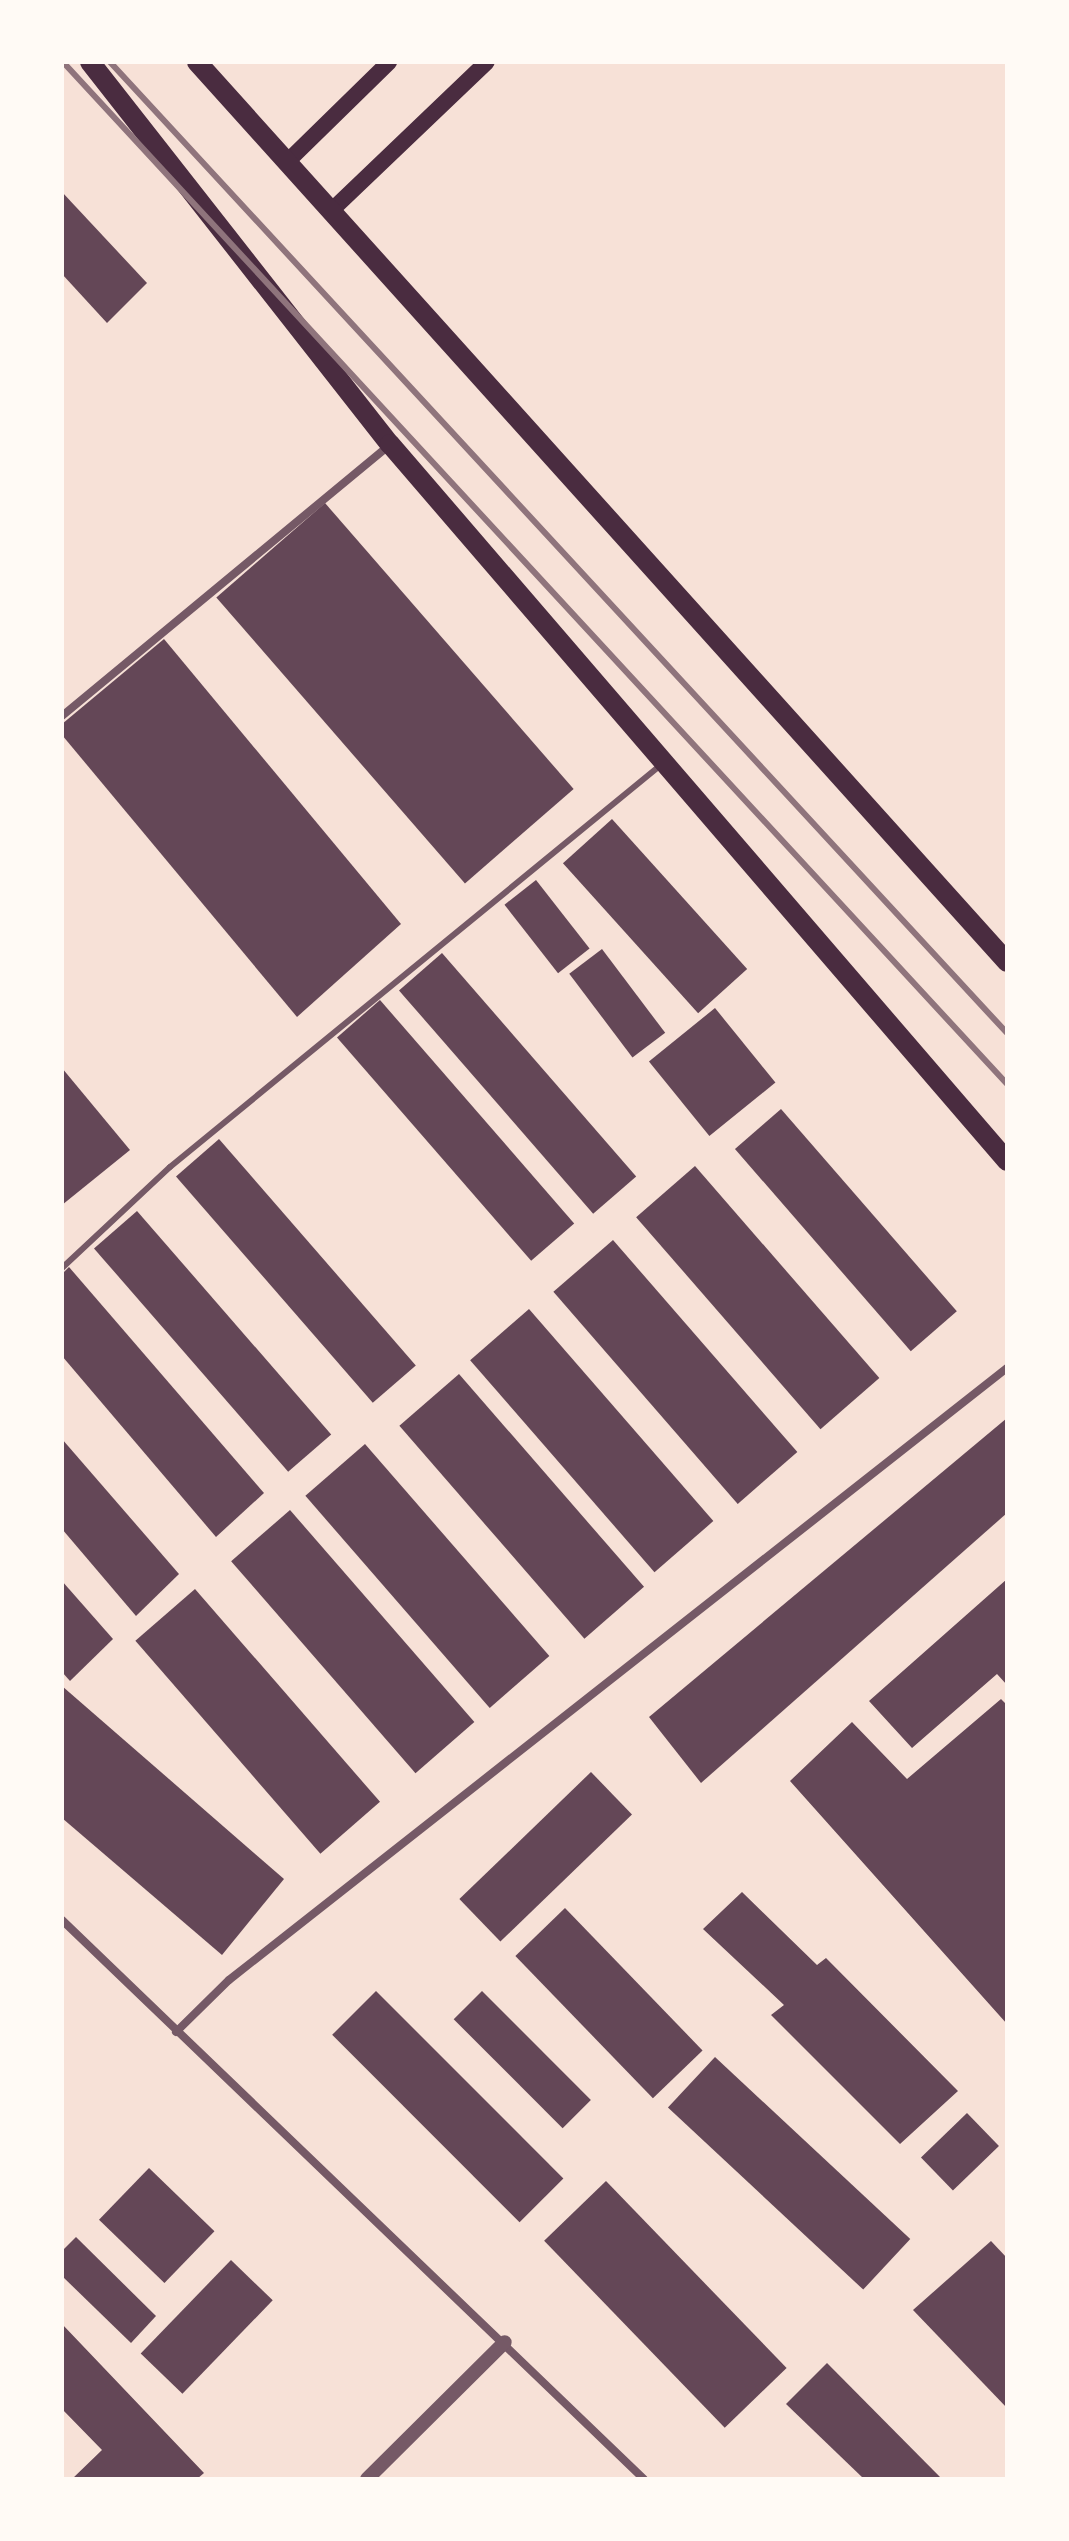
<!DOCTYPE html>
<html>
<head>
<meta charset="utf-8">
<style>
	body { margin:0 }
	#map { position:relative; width:1069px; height:2541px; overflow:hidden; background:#f7e1d7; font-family:Poppins,sans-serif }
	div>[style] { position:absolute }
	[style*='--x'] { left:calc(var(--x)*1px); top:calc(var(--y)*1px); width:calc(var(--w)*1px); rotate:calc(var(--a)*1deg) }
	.building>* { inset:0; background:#644757; transform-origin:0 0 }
	.service>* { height:6px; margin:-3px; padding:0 3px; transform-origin:3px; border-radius:3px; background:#755966 }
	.minor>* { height:8px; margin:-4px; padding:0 4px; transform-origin:4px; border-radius:4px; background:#755966 }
	.tertiary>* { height:14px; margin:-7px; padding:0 7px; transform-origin:7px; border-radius:7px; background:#755966 }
	.secondary>* { height:16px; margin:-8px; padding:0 8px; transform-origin:8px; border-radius:8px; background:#4a2c40 }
	.primary>* { height:20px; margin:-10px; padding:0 10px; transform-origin:10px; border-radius:10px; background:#4a2c40 }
	.rail>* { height:6px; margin:-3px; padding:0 3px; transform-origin:3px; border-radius:3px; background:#8f747c }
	span { translate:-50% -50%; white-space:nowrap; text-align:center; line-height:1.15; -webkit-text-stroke:6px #fffaf5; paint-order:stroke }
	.frame { position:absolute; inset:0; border:64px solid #fffaf5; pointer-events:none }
</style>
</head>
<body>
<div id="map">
	<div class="building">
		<div style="clip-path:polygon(62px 192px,147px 283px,107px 323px,62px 274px)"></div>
		<div style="left:325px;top:503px;width:379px;height:144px;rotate:49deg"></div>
		<div style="clip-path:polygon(164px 639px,401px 924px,297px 1017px,62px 735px,62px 724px)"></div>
		<div style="left:612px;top:819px;width:202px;height:66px;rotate:48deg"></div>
		<div style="left:536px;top:880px;width:87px;height:40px;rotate:52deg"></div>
		<div style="left:602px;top:949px;width:105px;height:41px;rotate:53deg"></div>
		<div style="left:442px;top:953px;width:296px;height:57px;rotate:49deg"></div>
		<div style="left:380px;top:1000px;width:296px;height:57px;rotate:49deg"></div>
		<div style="left:715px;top:1008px;width:96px;height:85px;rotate:51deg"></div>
		<div style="clip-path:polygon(62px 1068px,130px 1150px,62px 1205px)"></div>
		<div style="left:781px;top:1109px;width:268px;height:61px;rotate:49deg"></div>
		<div style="left:219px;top:1139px;width:300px;height:57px;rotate:49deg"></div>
		<div style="left:695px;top:1166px;width:281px;height:78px;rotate:49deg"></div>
		<div style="left:137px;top:1211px;width:296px;height:57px;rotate:49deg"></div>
		<div style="left:613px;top:1240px;width:281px;height:79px;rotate:49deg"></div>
		<div style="clip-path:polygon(69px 1267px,264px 1493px,216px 1537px,62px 1356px,62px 1274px)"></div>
		<div style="left:529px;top:1309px;width:281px;height:78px;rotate:49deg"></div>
		<div style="left:459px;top:1374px;width:282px;height:79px;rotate:49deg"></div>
		<div style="clip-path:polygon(1007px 1418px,1007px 1513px,701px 1783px,649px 1717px)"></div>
		<div style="clip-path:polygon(62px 1439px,179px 1574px,136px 1616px,62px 1529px)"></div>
		<div style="left:365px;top:1444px;width:281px;height:79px;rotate:49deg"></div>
		<div style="left:290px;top:1510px;width:281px;height:78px;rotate:49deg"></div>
		<div style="clip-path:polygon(1007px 1579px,1007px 1685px,997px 1674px,912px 1748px,869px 1701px)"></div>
		<div style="clip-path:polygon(62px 1581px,113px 1639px,70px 1681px,62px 1672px)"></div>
		<div style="left:195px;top:1589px;width:282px;height:79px;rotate:49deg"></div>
		<div style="clip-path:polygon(62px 1686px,284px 1879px,222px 1955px,62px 1818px)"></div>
		<div style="clip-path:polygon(1001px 1699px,1007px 1705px,1007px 2024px,790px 1781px,852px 1722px,907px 1779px)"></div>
		<div style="left:591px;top:1772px;width:59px;height:183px;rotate:46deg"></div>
		<div style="clip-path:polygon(742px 1892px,817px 1965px,826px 1958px,958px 2091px,900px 2144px,771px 2015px,784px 2005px,703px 1929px)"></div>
		<div style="left:565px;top:1908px;width:198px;height:69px;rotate:46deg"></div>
		<div style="left:376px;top:1991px;width:265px;height:62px;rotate:45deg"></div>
		<div style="left:482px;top:1991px;width:154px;height:40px;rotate:45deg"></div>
		<div style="left:715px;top:2057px;width:267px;height:69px;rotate:43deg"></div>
		<div style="left:967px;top:2113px;width:46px;height:64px;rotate:46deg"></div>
		<div style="left:149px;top:2168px;width:91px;height:72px;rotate:44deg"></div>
		<div style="left:606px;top:2181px;width:260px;height:86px;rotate:46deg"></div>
		<div style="clip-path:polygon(76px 2237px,156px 2316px,131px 2343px,62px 2276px,62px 2251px)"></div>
		<div style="clip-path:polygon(991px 2241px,1007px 2258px,1007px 2408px,913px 2310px)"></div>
		<div style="left:231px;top:2260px;width:58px;height:130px;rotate:44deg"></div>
		<div style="clip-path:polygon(62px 2324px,204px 2473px,197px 2479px,72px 2479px,102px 2450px,62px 2409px)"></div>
		<div style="clip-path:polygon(827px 2363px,942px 2479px,864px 2479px,786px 2404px)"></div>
	</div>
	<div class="service">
		<div style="--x:62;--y:1268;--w:148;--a:-43.1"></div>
		<div style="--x:170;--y:1167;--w:636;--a:-39.32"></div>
	</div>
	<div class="minor">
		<div style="--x:62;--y:716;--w:423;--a:-39.6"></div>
		<div style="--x:62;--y:1920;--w:807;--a:43.85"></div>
		<div style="--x:176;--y:2032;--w:74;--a:-44.5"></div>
		<div style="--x:229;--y:1980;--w:990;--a:-38.19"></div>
	</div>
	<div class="tertiary">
		<div style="--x:367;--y:2479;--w:194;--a:-44.8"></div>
	</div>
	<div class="secondary">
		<div style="--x:287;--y:162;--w:143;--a:-44.4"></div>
		<div style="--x:332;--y:210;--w:214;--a:-43.7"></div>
	</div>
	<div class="primary">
		<div style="--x:90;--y:62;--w:486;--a:51.9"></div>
		<div style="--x:390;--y:444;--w:946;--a:49.29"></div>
		<div style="--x:197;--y:62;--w:1211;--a:48.01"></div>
	</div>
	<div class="rail">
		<div style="--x:63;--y:62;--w:1391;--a:47.27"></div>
		<div style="--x:110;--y:62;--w:1322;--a:47.27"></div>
	</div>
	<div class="frame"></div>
</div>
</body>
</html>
